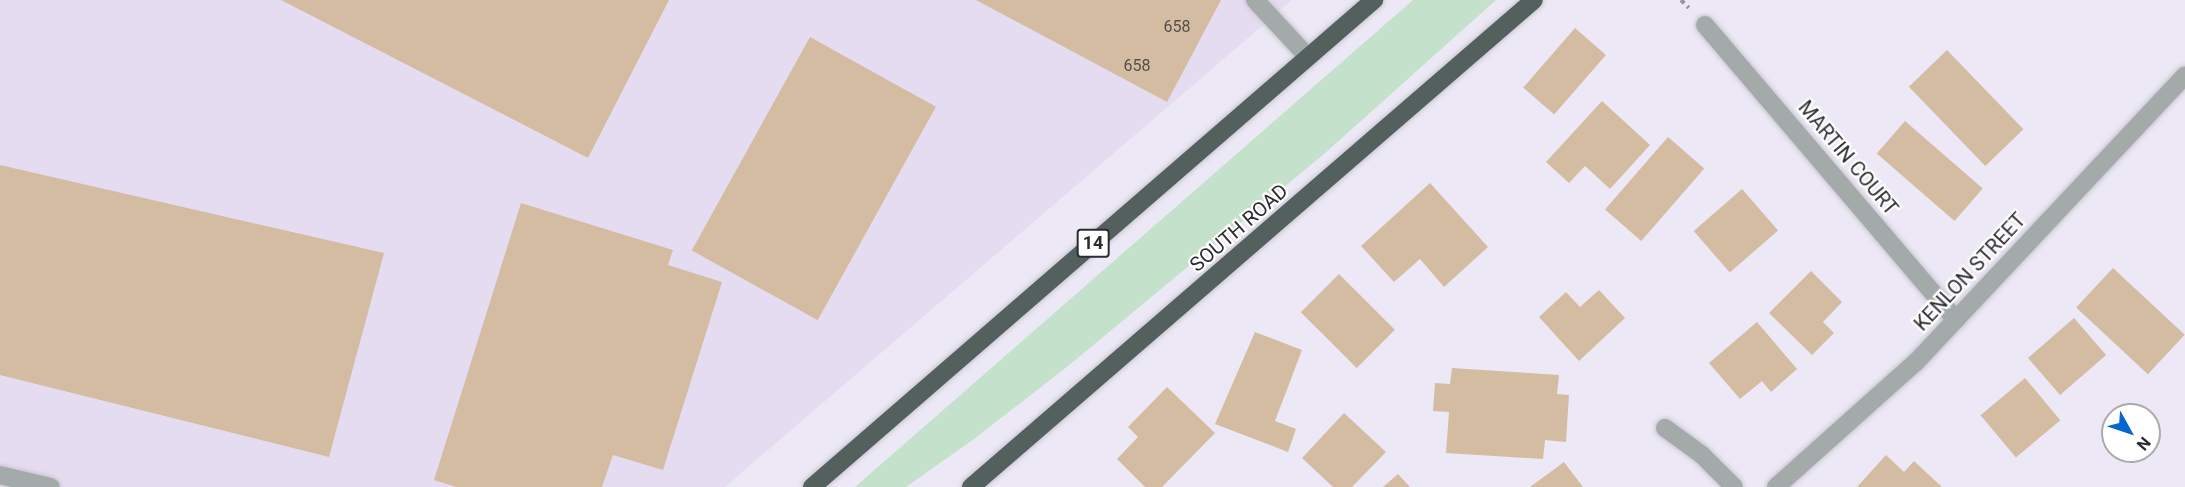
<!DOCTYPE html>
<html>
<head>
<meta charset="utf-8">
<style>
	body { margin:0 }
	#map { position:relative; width:2185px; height:487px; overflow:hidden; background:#ece8f5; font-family:Roboto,sans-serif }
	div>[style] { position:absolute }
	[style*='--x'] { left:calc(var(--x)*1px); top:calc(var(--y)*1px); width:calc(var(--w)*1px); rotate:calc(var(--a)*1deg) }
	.industrial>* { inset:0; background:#e6dcf1 }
	.green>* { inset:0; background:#c4e1cb }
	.building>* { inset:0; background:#d4bca3; transform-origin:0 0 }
	.path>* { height:4px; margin-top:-2px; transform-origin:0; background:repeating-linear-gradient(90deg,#97959e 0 4.5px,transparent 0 9px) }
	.roads { filter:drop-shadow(0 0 2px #c9c6d1) drop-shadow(0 0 2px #c9c6d1) }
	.minor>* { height:18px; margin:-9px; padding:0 9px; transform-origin:9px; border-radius:9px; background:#a3aaa9 }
	.highway>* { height:18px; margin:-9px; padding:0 9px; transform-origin:9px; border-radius:9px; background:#53605e }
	span { translate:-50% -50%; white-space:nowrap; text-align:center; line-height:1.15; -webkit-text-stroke:4.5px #fff; paint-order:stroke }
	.number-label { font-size:16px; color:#564f4c }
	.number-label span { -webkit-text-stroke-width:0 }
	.shield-label span { padding:2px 4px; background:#fff; border:2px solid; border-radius:4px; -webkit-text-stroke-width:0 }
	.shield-label { font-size:18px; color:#2c2b2f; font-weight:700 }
	.street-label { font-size:20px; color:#2c2b2f }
	.north { position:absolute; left:2101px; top:403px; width:60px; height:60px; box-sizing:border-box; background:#fff; border:2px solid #abaaac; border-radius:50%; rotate:130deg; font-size:16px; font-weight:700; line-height:24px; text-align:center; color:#2c2b2f }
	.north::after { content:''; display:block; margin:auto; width:21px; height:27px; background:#0665ce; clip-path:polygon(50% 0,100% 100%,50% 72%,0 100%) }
</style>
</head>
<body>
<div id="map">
	<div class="industrial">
		<div style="clip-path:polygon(0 0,1292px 0,725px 487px,0 487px)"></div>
	</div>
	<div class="green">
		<div style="clip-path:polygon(1413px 0,1496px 0,1324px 154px,1068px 366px,974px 439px,906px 487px,855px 487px)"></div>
	</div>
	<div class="building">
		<div style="clip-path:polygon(281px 0,669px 0,588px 158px)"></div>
		<div style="clip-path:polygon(976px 0,1221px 0,1167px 102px)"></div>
		<div style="left:1575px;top:28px;width:41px;height:79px;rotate:41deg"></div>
		<div style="left:810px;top:37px;width:144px;height:244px;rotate:29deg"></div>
		<div style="left:1947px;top:50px;width:110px;height:53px;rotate:46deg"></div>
		<div style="clip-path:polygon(1602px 101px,1650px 145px,1610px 189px,1585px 166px,1569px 183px,1546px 162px)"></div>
		<div style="left:1905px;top:121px;width:103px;height:43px;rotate:41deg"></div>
		<div style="left:1668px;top:137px;width:48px;height:96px;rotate:41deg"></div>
		<div style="clip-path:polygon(0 165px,384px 253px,329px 457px,0 375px)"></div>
		<div style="clip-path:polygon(1430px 183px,1488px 247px,1444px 287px,1420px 259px,1394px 282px,1361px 246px)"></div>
		<div style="left:1742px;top:189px;width:55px;height:64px;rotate:49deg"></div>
		<div style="clip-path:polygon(521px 203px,673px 250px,668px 265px,722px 282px,663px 470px,613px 455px,602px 487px,456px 487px,434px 480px)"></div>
		<div style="left:2113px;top:268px;width:98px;height:54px;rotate:43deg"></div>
		<div style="clip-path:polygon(1811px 271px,1842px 302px,1823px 322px,1834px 333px,1812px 355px,1769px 313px)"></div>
		<div style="left:1339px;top:274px;width:79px;height:54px;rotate:45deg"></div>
		<div style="clip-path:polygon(1599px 290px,1625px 318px,1579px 361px,1539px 317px,1566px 292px,1580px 307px)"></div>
		<div style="left:2074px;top:318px;width:49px;height:61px;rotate:49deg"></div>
		<div style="clip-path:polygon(1757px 322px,1797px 369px,1771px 392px,1762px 381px,1740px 399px,1709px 363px)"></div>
		<div style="clip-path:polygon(1255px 332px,1302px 350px,1275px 421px,1296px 429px,1288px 452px,1215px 424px)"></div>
		<div style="clip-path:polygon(1452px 368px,1559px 375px,1557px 394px,1569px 395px,1566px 442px,1545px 440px,1543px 459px,1446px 453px,1449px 412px,1433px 411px,1435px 383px,1450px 384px)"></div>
		<div style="left:2025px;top:378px;width:55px;height:58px;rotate:50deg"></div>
		<div style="clip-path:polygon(1167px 387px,1215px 433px,1162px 487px,1145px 487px,1117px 459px,1138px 437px,1128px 427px)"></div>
		<div style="clip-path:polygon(1344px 413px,1386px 452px,1352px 487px,1333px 487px,1302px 458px)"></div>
		<div style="clip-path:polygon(1886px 455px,1904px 472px,1914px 461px,1942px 487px,1857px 487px)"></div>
		<div style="clip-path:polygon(1564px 462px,1583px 487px,1530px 487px)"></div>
		<div style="clip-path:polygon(1398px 474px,1410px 487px,1383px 487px)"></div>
	</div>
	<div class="path">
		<div style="--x:1681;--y:0;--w:11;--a:45"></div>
	</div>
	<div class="roads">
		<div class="minor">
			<div style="--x:1255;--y:0;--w:76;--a:47.1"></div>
			<div style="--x:1705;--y:25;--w:387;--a:49.6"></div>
			<div style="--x:1665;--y:428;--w:46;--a:36.1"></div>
			<div style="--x:1702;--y:455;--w:45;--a:45"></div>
			<div style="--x:0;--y:475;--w:52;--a:13.2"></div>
			<div style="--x:1776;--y:487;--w:188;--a:-41.8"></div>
			<div style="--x:1916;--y:362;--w:393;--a:-46.8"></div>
		</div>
		<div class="highway">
			<div style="--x:812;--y:487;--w:744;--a:-40.91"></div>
			<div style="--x:971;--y:487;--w:744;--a:-40.86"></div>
		</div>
	</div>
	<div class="number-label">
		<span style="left:1177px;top:27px">658</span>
		<span style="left:1137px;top:66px">658</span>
	</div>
	<div class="shield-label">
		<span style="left:1093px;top:243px">14</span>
	</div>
	<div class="street-label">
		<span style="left:1848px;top:158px;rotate:50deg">MARTIN COURT</span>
		<span style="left:1239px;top:228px;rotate:-41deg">SOUTH ROAD</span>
		<span style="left:1970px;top:272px;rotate:-47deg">KENLON STREET</span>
	</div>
	<div class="north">N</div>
</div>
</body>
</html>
